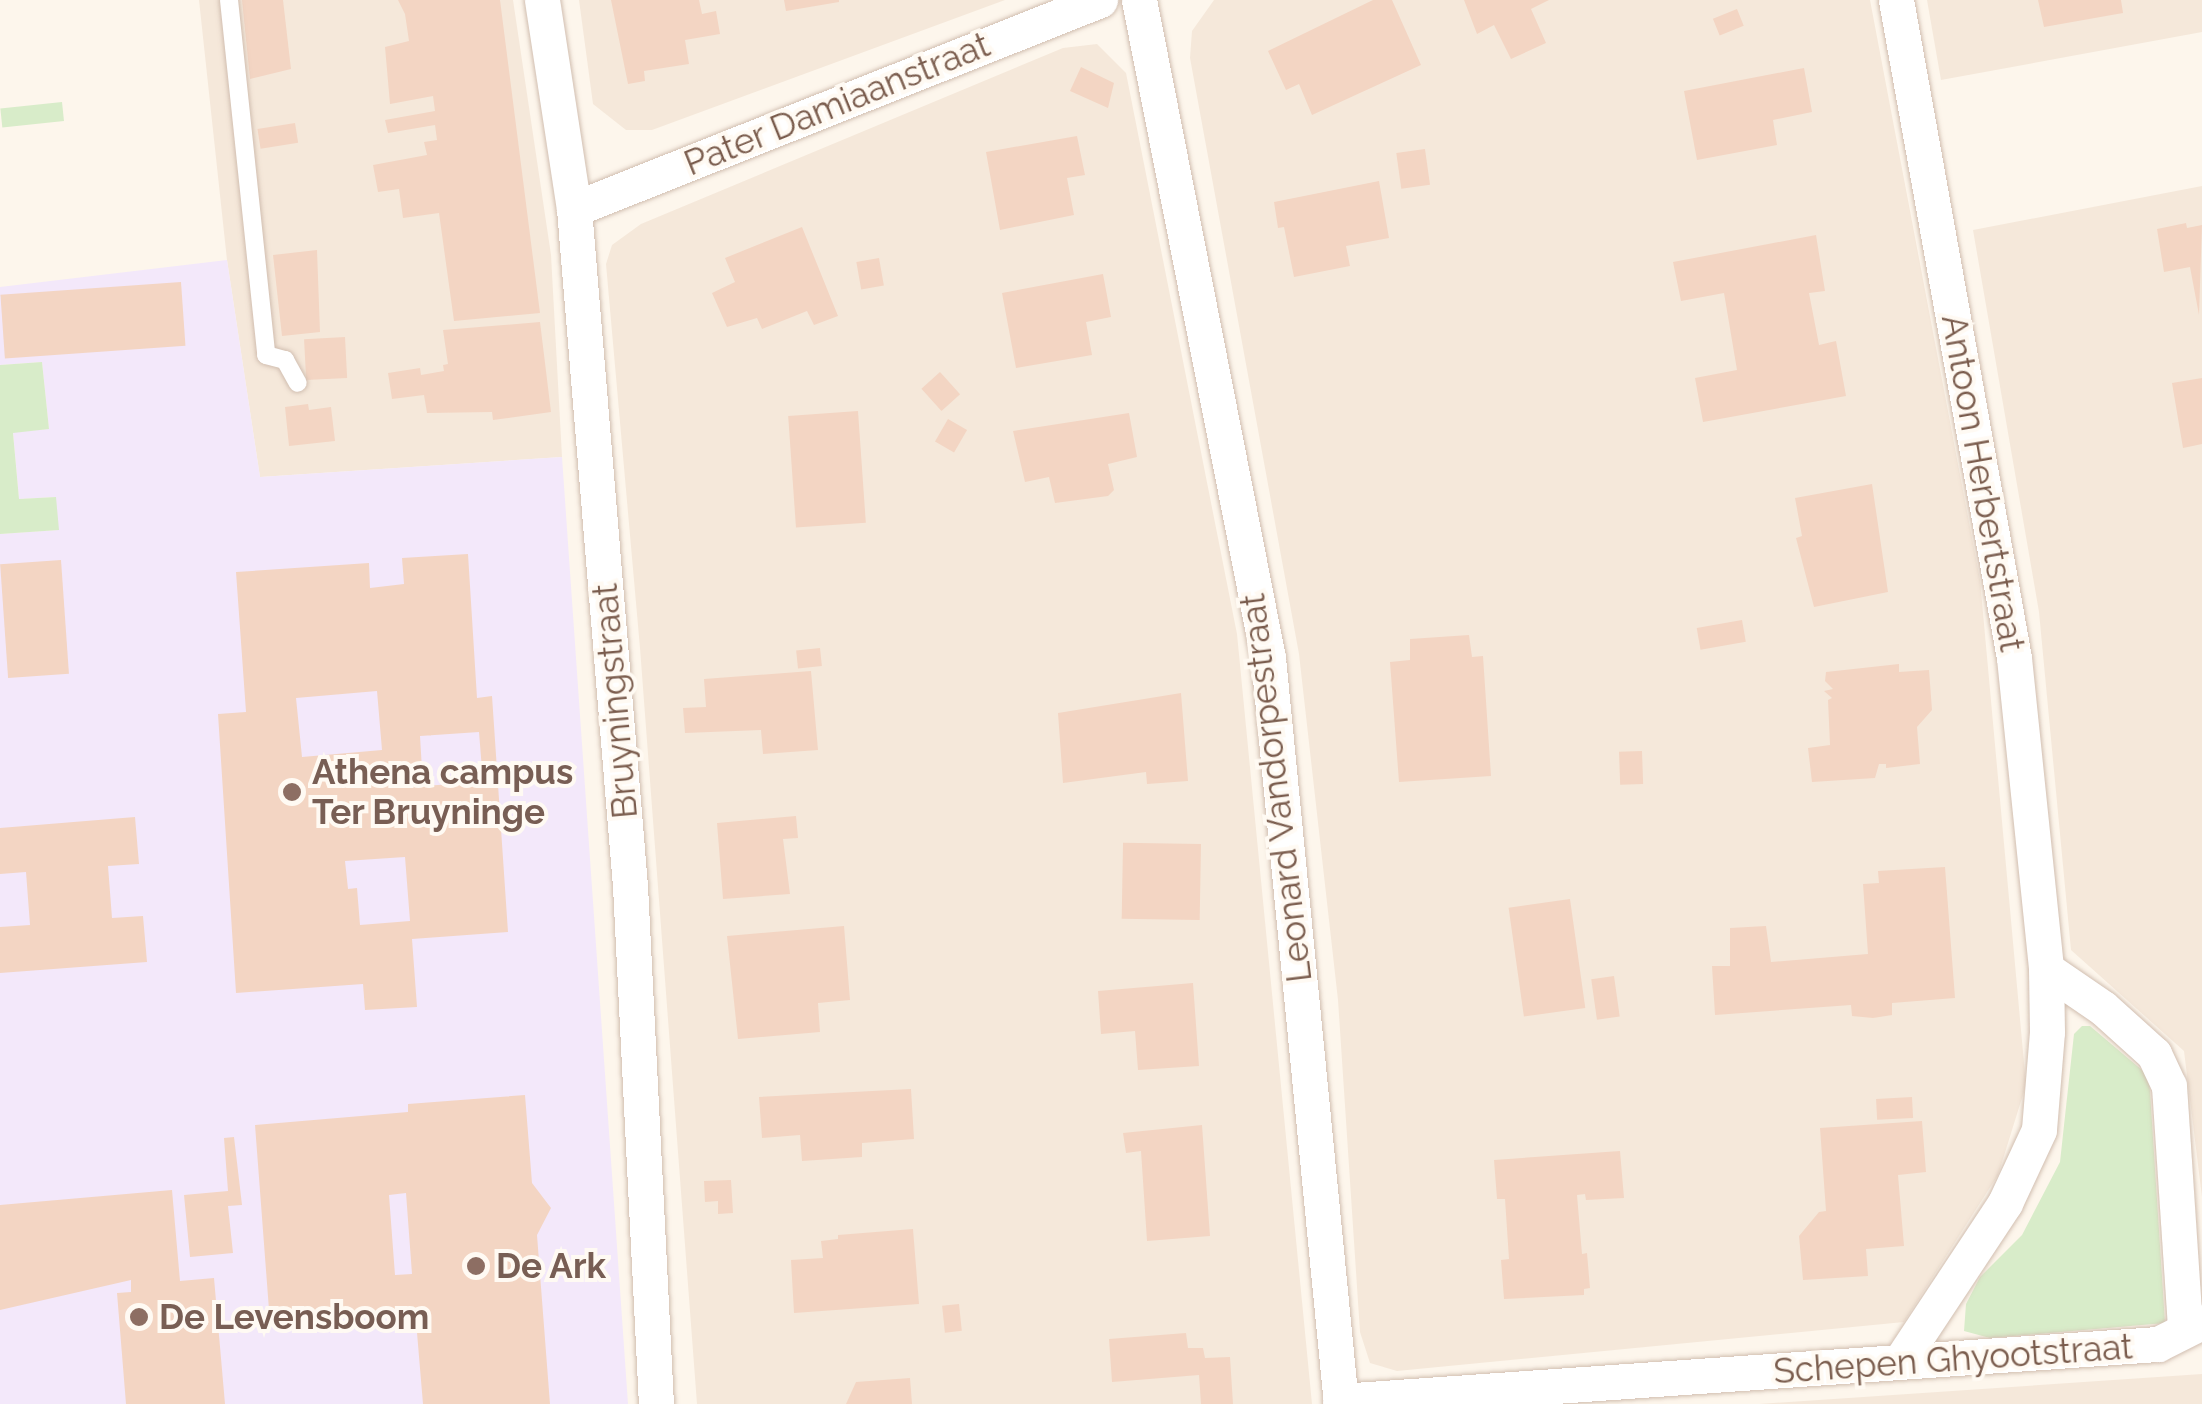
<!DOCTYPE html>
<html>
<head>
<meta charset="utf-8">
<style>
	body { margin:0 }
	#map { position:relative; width:2202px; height:1404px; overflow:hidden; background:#fdf6ec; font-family:Raleway,sans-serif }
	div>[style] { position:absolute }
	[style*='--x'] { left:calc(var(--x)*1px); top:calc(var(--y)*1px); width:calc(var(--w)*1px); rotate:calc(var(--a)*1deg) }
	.residential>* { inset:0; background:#f5e8da }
	.education>* { inset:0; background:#f3e8fa }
	.green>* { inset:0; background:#d8ecc9; transform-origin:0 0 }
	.building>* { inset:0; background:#f3d5c3; transform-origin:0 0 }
	.roads { filter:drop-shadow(0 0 2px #d1beb0) drop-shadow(0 0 2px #d1beb0) }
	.service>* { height:18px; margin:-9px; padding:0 9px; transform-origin:9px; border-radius:9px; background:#fff }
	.minor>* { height:35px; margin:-17.5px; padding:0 17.5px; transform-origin:17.5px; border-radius:17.5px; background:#fff }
	.dots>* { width:28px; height:28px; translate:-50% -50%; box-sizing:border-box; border:5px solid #fffaf3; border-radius:50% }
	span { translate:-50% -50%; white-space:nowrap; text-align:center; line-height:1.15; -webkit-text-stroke:8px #fffaf3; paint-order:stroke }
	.street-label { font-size:35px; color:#7a5c4d }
	.education-label { font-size:35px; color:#785e54; font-weight:700 }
	.left { translate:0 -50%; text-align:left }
</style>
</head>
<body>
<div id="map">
	<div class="residential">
		<div style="clip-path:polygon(199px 0,513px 0,551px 255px,562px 457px,260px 477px,227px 260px)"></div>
		<div style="clip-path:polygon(579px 0,1005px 0,652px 130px,626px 130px,593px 104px)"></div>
		<div style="clip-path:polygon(1214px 0,1870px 0,1980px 580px,2026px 1085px,1998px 1175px,1904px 1322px,1397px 1371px,1370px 1363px,1360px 1332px,1338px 1000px,1299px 654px,1190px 58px,1192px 31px)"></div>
		<div style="clip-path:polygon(1927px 0,2202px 0,2202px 32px,1941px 80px)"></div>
		<div style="clip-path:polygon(1097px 44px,1126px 73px,1237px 634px,1312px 1404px,697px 1404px,640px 648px,606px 264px,612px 245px,641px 224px,1063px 48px)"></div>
		<div style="clip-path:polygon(2202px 186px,2202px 1197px,2184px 1051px,2071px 950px,2039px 612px,1973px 230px)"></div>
		<div style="clip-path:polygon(2202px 1374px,2202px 1404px,1759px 1404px)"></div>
	</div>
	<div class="education">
		<div style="clip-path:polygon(227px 260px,260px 477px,562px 457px,628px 1404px,0 1404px,0 534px,58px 530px,55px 497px,19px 499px,13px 432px,49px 429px,42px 362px,0 365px,0 287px)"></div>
	</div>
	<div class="green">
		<div style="left:62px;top:102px;width:19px;height:62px;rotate:84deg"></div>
		<div style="clip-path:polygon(42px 362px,49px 429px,13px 433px,19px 499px,56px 497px,59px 530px,0 534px,0 365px)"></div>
		<div style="clip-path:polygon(2082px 1026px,2090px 1026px,2149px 1076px,2165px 1323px,1990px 1338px,1964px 1331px,1966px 1304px,1980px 1277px,2022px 1235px,2060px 1162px,2074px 1034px)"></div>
	</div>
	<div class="building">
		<div style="clip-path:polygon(242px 0,283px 0,291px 69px,250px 79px)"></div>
		<div style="clip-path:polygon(398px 0,500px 0,540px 313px,454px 321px,439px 213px,403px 218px,399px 189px,378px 192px,373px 165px,427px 155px,424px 142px,437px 140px,435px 125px,388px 133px,385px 120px,435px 111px,433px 96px,390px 104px,385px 47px,409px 41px,405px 14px)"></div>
		<div style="clip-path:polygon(611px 0,699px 0,702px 14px,716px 11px,720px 34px,685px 40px,689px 64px,644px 71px,645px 81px,628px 84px)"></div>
		<div style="clip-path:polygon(784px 0,839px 0,839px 2px,786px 11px)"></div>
		<div style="clip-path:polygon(1373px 0,1392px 0,1421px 65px,1312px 115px,1299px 84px,1286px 90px,1268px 51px)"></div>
		<div style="clip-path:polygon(1464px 0,1549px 0,1531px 9px,1546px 43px,1511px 59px,1494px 25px,1477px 34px)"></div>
		<div style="clip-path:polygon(2038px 0,2121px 0,2123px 13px,2044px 27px)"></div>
		<div style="left:1737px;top:9px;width:18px;height:26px;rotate:68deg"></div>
		<div style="clip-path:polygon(1081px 67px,1114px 83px,1108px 108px,1070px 91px)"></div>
		<div style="clip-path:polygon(1804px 68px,1812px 112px,1773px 120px,1777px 145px,1697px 160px,1684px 91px)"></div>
		<div style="left:295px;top:123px;width:20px;height:38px;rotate:81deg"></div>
		<div style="clip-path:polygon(1077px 136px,1085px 175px,1067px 178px,1074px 215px,1000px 230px,986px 152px)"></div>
		<div style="left:1425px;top:149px;width:36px;height:29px;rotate:82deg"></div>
		<div style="clip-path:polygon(1379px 181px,1389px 238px,1346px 246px,1350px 266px,1294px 277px,1284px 227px,1278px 228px,1274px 202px)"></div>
		<div style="clip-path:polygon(2186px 223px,2187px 228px,2202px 225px,2199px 315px,2190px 267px,2164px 272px,2157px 229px)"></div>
		<div style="clip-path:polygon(802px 227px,838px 316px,814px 325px,807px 311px,762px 329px,757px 318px,727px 327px,712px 293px,735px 282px,725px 258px)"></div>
		<div style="clip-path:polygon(1816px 235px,1825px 291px,1809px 293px,1819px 345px,1836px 341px,1846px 396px,1703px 422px,1695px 378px,1737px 370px,1724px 293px,1681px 301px,1673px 262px)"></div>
		<div style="clip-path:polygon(317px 250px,320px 332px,282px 336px,273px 255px)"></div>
		<div style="left:879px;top:258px;width:28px;height:23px;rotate:80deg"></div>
		<div style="clip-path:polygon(1103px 274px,1111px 317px,1086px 322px,1092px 355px,1016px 368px,1002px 293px)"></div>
		<div style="left:181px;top:282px;width:64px;height:181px;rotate:86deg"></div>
		<div style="clip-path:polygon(540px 322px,551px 412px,493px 420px,492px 412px,427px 413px,424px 395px,392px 399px,388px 373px,420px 368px,421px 375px,444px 371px,443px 365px,448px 364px,443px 330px)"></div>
		<div style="left:345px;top:337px;width:41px;height:41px;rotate:87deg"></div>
		<div style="left:940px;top:372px;width:30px;height:25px;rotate:48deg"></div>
		<div style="clip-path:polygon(2202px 378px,2202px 444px,2183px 448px,2172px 383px)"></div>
		<div style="clip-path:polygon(308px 404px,309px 410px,331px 407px,335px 441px,289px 446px,285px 407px)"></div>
		<div style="left:858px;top:411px;width:112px;height:70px;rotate:86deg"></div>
		<div style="clip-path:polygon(1129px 413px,1137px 457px,1108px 464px,1114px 490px,1108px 496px,1055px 503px,1049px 477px,1025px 482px,1013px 431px)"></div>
		<div style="left:948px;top:419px;width:22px;height:26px;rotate:30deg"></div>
		<div style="clip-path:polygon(1872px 484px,1888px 592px,1814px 607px,1796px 538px,1802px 536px,1795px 498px)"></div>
		<div style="clip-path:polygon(evenodd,468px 554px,477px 698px,492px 696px,508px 932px,412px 939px,417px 1007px,365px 1010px,363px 984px,236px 993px,218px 714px,246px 712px,236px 572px,369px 563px,370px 588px,404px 584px,402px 558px,468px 554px,377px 691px,382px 750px,302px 757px,296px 698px,377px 691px,468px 554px,479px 732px,483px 782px,423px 786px,420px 736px,479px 732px,468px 554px,405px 857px,410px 921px,360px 925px,357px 888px,348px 889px,345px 861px,405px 857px)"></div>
		<div style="left:61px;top:560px;width:114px;height:61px;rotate:86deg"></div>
		<div style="left:1742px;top:620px;width:22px;height:46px;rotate:80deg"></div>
		<div style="clip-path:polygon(1469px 635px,1472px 657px,1483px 656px,1491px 776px,1399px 782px,1390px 662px,1410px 660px,1410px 639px)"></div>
		<div style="left:820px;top:648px;width:18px;height:24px;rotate:84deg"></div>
		<div style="clip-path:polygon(1899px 664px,1899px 672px,1929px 670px,1932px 710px,1917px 727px,1920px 764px,1886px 768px,1886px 764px,1879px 764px,1875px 778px,1812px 782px,1808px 748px,1830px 745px,1828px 700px,1832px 698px,1824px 691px,1833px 689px,1825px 681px,1826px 672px)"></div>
		<div style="clip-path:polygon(811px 671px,818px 750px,763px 754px,761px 730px,685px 733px,683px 708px,706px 707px,704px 679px)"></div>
		<div style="clip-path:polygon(1181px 693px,1188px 781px,1147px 784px,1146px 772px,1063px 783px,1058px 713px)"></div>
		<div style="left:1642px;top:751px;width:33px;height:23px;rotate:88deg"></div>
		<div style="clip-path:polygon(796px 816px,798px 838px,783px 839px,790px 894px,723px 899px,717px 823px)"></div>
		<div style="clip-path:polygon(135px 817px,139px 864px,108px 866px,112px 918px,143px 916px,147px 962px,0 973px,0 927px,30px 925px,26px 872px,0 874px,0 828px)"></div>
		<div style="left:1201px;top:844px;width:76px;height:78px;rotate:91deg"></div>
		<div style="clip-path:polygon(1945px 867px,1955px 998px,1892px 1003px,1892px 1015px,1873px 1018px,1852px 1016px,1851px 1005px,1715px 1015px,1712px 966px,1730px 966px,1730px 928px,1766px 926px,1771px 962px,1868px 954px,1863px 884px,1879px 883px,1878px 871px)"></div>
		<div style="left:1570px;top:899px;width:110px;height:62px;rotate:82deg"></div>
		<div style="clip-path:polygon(844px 926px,850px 1000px,818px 1003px,820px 1032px,738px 1039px,727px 936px)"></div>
		<div style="left:1614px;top:976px;width:41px;height:23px;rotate:82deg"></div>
		<div style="clip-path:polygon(1193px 983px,1199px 1066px,1138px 1070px,1135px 1031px,1101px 1034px,1098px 991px)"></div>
		<div style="clip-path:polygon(911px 1089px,914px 1139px,862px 1143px,862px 1157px,802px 1161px,800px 1135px,762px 1138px,759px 1097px)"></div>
		<div style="clip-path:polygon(evenodd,525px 1095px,532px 1183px,551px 1208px,537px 1235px,550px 1404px,423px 1404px,415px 1309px,270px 1323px,255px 1125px,408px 1112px,408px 1104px,525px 1095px,406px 1193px,412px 1274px,395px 1275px,389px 1195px,406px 1193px)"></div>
		<div style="left:1912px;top:1097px;width:21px;height:36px;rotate:87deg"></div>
		<div style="clip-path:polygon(1922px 1121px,1926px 1172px,1898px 1175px,1904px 1246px,1866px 1249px,1868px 1276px,1803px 1280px,1799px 1236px,1819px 1212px,1826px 1211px,1820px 1128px)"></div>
		<div style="clip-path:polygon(1202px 1125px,1210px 1236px,1147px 1241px,1141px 1151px,1126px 1153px,1123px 1133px)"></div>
		<div style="clip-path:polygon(234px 1137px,242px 1205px,228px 1206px,233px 1253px,190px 1257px,184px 1195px,228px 1191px,224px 1138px)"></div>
		<div style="clip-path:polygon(1620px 1151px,1624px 1198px,1586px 1200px,1585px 1194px,1577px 1195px,1582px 1254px,1587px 1253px,1590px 1288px,1584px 1289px,1584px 1295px,1504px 1299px,1501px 1260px,1509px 1259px,1505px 1199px,1497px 1199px,1494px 1160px)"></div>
		<div style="clip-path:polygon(731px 1180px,733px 1213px,718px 1214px,718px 1201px,705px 1202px,704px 1181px)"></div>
		<div style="clip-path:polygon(172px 1190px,180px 1281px,214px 1278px,225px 1404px,126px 1404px,117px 1293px,131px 1292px,131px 1280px,0 1310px,0 1205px)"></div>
		<div style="clip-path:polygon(913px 1229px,919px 1304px,794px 1313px,791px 1260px,823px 1258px,821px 1241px,838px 1239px,838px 1235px)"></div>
		<div style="left:959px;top:1304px;width:27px;height:17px;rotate:84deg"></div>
		<div style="clip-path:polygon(1186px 1333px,1188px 1348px,1203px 1348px,1205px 1358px,1230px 1357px,1233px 1404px,1201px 1404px,1199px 1375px,1112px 1382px,1109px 1339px)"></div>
		<div style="clip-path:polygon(910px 1378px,912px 1404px,846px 1404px,856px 1382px)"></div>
	</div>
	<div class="roads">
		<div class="service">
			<div style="--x:229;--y:0;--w:357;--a:84"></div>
			<div style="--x:266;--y:355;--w:20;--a:15"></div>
			<div style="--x:285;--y:360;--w:26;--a:61"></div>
		</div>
		<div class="minor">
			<div style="--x:542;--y:0;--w:211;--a:81.3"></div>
			<div style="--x:574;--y:209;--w:679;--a:85.27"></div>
			<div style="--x:630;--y:886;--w:519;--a:87.13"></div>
			<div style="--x:1139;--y:0;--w:671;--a:78.91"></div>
			<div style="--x:1268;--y:658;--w:750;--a:84.41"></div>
			<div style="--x:1896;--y:0;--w:668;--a:79.83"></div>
			<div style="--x:2014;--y:658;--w:313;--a:84.1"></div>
			<div style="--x:2046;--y:969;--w:63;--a:89.1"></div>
			<div style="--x:2047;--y:1032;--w:98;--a:94.7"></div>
			<div style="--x:2039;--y:1130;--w:81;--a:115"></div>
			<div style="--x:2005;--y:1203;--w:188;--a:123.5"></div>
			<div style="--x:574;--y:209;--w:566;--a:-21.67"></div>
			<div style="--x:2046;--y:969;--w:69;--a:34.4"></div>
			<div style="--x:2103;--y:1008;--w:69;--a:42"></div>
			<div style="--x:2154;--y:1054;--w:35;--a:65"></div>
			<div style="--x:2169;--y:1086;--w:244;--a:86.2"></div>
			<div style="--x:1340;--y:1401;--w:820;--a:-3.99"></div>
			<div style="--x:2158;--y:1344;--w:49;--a:-26.6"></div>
		</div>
	</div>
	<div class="dots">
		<div style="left:292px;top:792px;background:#8d6e63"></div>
		<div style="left:476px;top:1266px;background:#8d6e63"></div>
		<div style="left:139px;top:1317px;background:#8d6e63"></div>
	</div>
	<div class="street-label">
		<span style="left:837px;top:104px;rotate:-22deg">Pater Damiaanstraat</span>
		<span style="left:1983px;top:483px;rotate:80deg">Antoon Herbertstraat</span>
		<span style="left:615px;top:701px;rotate:-95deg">Bruyningstraat</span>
		<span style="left:1276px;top:788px;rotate:-97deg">Leonard Vandorpestraat</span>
		<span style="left:1953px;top:1359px;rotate:-4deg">Schepen Ghyootstraat</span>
	</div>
	<div class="education-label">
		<span class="left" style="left:312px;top:792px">Athena campus<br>Ter Bruyninge</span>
		<span class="left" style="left:496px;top:1266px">De Ark</span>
		<span class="left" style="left:159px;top:1317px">De Levensboom</span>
	</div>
</div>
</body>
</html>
